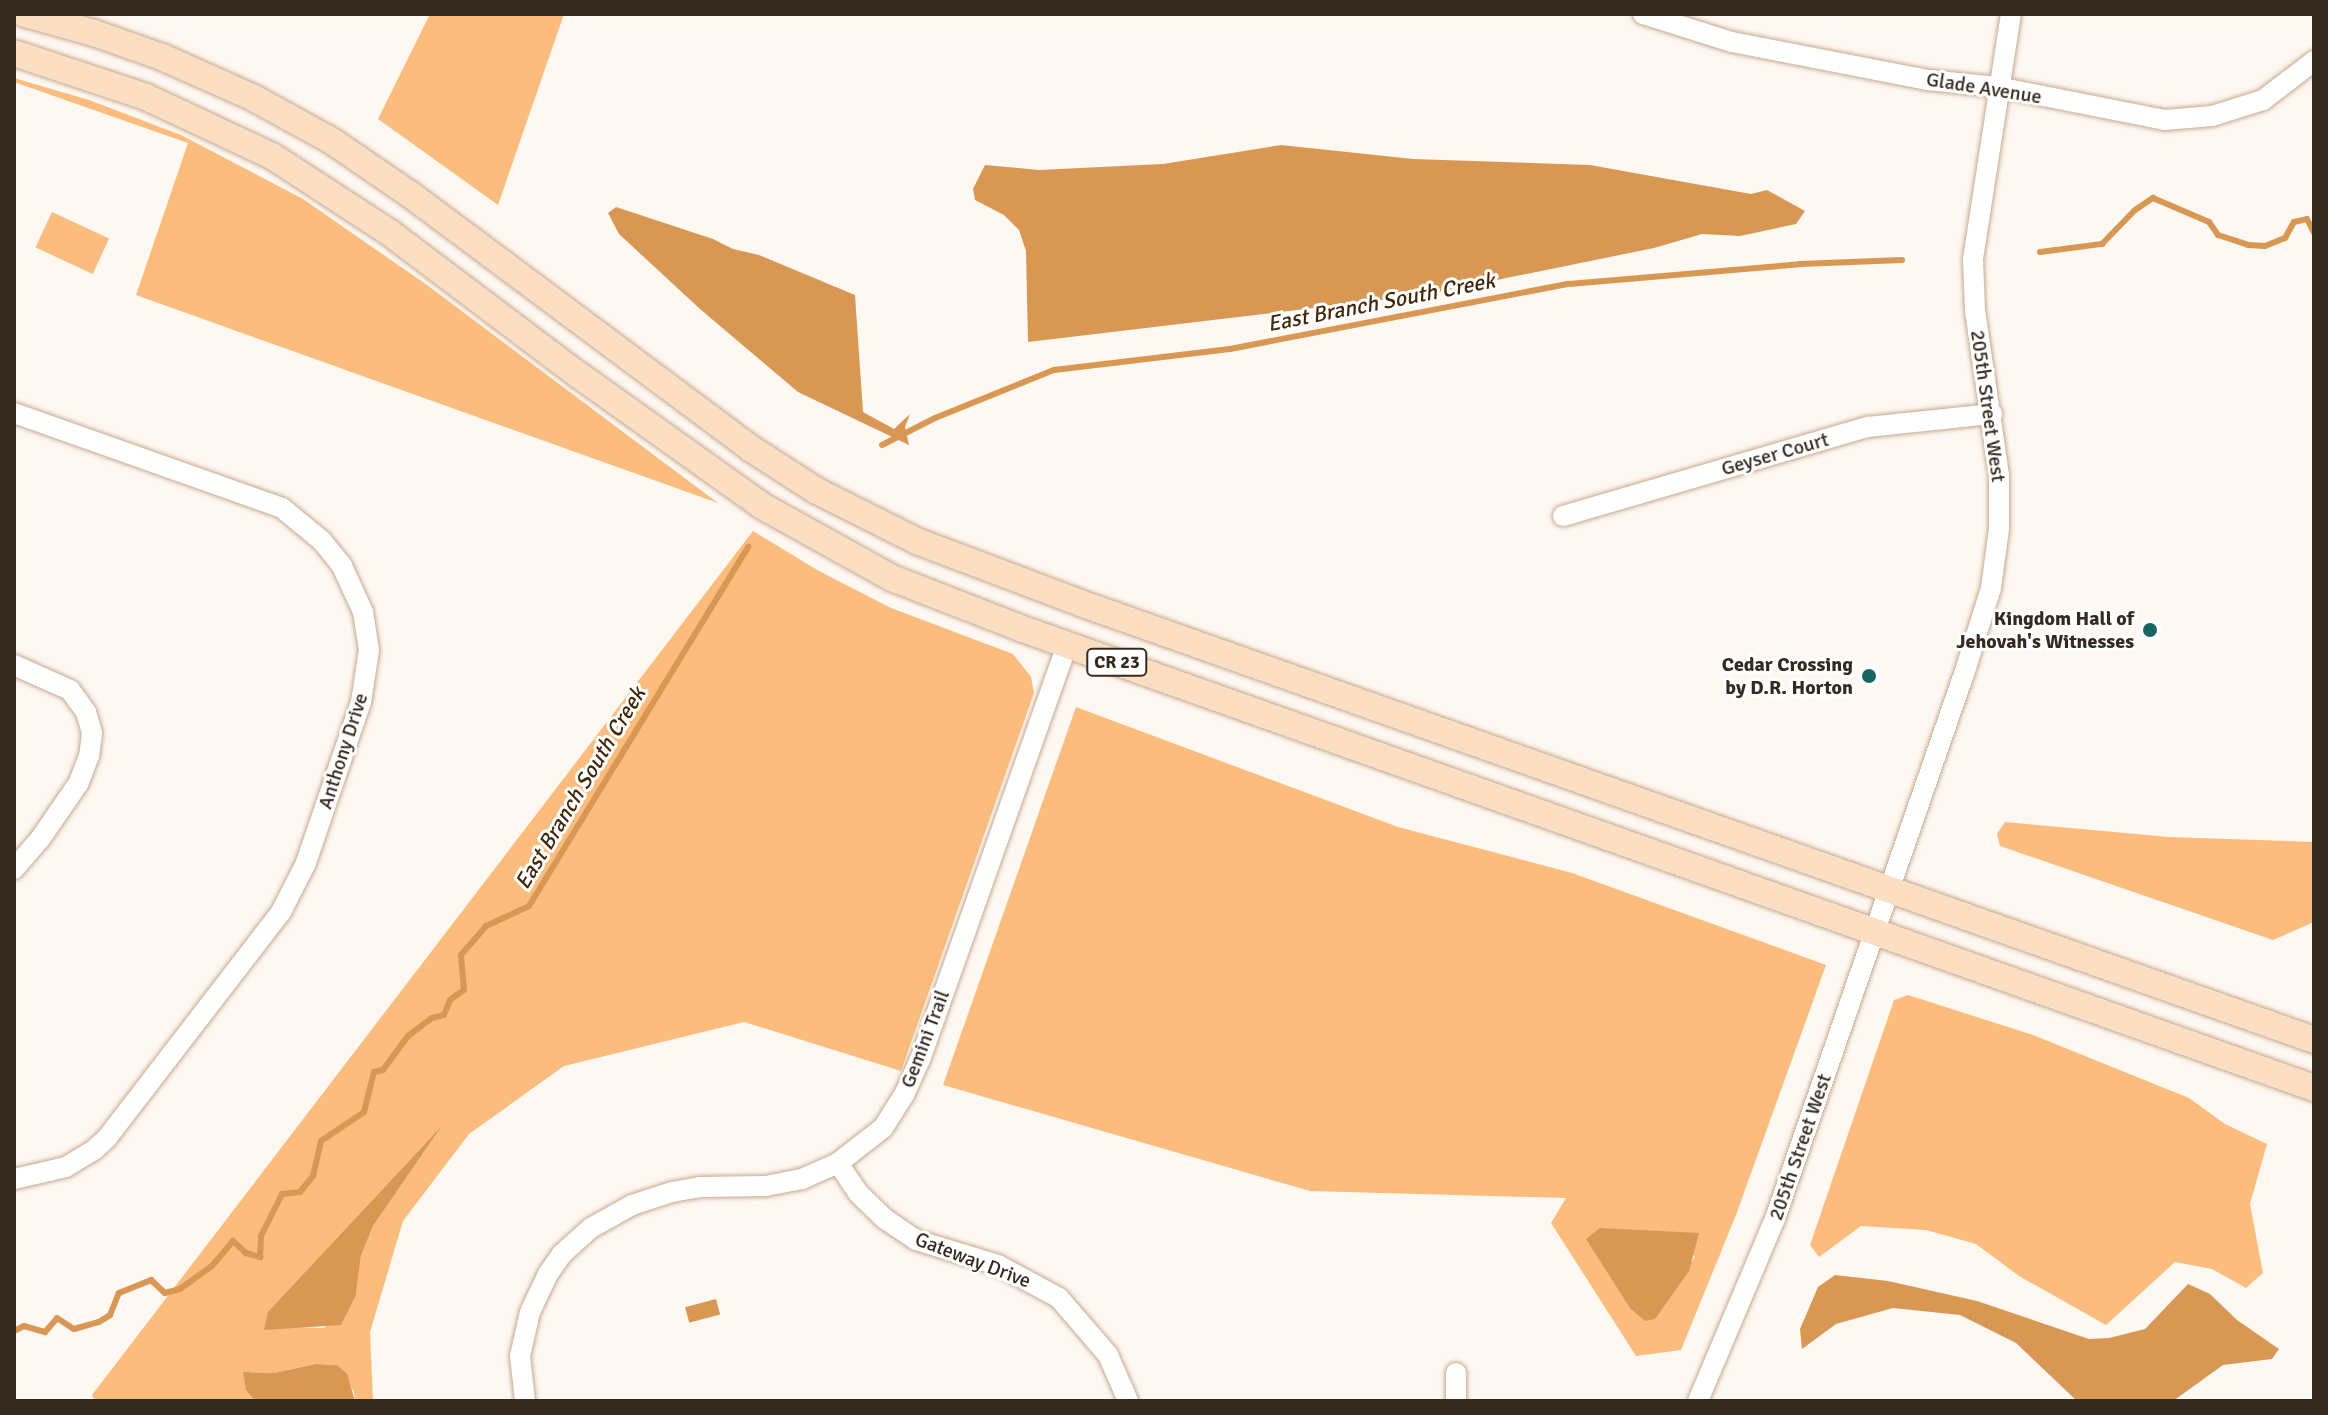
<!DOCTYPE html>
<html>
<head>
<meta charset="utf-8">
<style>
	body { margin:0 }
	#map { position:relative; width:2328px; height:1415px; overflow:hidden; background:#fef8f2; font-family:Signika,sans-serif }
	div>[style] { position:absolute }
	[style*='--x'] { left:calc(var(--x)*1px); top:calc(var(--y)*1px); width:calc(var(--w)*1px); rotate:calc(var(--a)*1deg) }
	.green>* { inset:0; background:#fbbc7d; transform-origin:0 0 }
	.water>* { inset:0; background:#d89854; transform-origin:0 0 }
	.stream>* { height:6px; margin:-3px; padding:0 3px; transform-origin:3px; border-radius:3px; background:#d89854 }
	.roads { filter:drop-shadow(0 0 2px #c5a98f) drop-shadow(0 0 2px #c5a98f) }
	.minor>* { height:20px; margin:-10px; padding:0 10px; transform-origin:10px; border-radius:10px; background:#fff }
	.major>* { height:26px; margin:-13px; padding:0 13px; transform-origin:13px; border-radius:13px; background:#fcdfc2 }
	.dots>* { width:22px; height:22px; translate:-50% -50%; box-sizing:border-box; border:4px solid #fff; border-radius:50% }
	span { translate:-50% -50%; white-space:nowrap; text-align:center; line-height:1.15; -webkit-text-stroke:6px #fff; paint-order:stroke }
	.shield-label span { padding:2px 6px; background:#fff; border:2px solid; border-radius:6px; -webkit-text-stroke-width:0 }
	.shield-label { font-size:18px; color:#352a20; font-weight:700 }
	.street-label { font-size:20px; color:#352a20 }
	.poi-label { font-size:20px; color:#352a20; font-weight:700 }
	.right { translate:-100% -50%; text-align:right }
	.water-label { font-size:22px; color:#42280a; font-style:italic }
	.frame { position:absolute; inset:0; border:16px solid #352a20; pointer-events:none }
</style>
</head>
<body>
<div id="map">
	<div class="green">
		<div style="clip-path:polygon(430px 14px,564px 14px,498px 205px,378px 119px)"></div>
		<div style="clip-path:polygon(14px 78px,89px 100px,181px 135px,303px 199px,427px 285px,718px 503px,136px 295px,188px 143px,14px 82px)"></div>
		<div style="left:52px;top:212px;width:63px;height:39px;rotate:25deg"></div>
		<div style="clip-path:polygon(evenodd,753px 531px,819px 571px,891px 608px,1013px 654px,1031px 677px,1034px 693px,901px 1071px,744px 1022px,564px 1066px,469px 1134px,403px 1221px,370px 1332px,373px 1401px,355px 1401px,354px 1392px,337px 1365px,316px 1364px,274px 1373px,250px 1372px,246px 1390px,255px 1401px,95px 1401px,92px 1395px,753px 531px,438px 1131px,373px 1226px,361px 1256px,356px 1295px,324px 1328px,283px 1327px,323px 1256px,438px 1131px)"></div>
		<div style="clip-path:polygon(evenodd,1076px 707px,1398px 827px,1572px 873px,1826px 965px,1736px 1215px,1681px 1350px,1636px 1356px,1551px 1223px,1566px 1198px,1310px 1191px,943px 1085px,1076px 707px,1601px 1228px,1622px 1230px,1695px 1256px,1655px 1319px,1601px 1228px)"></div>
		<div style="clip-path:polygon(2005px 822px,2169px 837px,2314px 842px,2314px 922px,2273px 940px,2000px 846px,1997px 834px)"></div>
		<div style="clip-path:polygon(1908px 995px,2033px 1035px,2189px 1098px,2225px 1124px,2267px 1144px,2250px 1204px,2263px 1273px,2246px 1288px,2212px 1269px,2175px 1262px,2106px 1325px,2019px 1276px,1976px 1244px,1926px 1230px,1861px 1226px,1819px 1257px,1810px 1245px,1894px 1000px)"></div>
	</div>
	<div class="water">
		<div style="clip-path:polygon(1281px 145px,1413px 159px,1590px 165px,1751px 194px,1767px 190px,1805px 211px,1796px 224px,1740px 236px,1702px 234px,1654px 248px,1423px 295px,1028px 342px,1026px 251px,1019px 230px,1004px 215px,975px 200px,973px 189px,985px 165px,1039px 170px,1163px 164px)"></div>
		<div style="clip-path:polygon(616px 207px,713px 239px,733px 249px,759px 255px,855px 295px,863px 412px,894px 429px,910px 414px,905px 427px,909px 445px,798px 392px,700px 309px,619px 234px,608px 213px)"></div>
		<div style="clip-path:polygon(441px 1127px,373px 1226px,361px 1256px,356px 1295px,341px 1325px,264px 1330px,268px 1312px)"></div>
		<div style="clip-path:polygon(1600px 1228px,1699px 1233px,1689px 1271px,1655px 1319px,1645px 1321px,1630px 1308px,1586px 1239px)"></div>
		<div style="clip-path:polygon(1835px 1275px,1888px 1281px,1977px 1301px,2089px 1339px,2109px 1338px,2145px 1329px,2188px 1284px,2210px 1294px,2237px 1320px,2279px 1349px,2272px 1359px,2223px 1365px,2173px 1401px,2077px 1401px,2016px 1343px,1960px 1315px,1893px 1308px,1836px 1324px,1802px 1349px,1800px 1329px,1818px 1287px)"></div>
		<div style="left:716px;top:1299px;width:16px;height:32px;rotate:75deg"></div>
		<div style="clip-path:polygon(316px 1364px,337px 1365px,347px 1374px,355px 1401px,255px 1401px,246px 1390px,243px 1372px,274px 1373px)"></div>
	</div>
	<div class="stream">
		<div style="--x:2040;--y:252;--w:63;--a:-7.4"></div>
		<div style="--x:2102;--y:244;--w:47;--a:-45.9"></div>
		<div style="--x:2135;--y:210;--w:22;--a:-34"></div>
		<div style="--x:2153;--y:198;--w:61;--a:23.2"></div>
		<div style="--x:2209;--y:222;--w:16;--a:55"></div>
		<div style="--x:2218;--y:235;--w:32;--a:18"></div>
		<div style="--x:2248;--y:245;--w:17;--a:3"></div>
		<div style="--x:2265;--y:246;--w:22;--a:-22"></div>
		<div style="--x:2285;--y:238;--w:18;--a:-61"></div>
		<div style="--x:2294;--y:222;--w:13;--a:-13"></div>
		<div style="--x:2307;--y:219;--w:16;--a:63"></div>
		<div style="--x:882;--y:445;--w:59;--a:-27"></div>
		<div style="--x:935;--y:418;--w:128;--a:-22"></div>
		<div style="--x:1054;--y:370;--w:177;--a:-6.8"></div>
		<div style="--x:1230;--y:349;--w:345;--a:-10.9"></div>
		<div style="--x:1569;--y:284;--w:232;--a:-4.9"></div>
		<div style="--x:1800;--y:264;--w:102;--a:-2.2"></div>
		<div style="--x:14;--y:1331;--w:11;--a:-27"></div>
		<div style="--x:24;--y:1326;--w:22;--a:16"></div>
		<div style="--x:45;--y:1332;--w:18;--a:-49"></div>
		<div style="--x:57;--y:1318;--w:20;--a:33"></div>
		<div style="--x:74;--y:1329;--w:26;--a:-16"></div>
		<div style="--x:99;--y:1322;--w:13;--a:-32"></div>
		<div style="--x:110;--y:1315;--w:24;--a:-68"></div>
		<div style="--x:119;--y:1293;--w:35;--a:-22"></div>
		<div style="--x:151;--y:1280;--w:19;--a:43"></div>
		<div style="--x:165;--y:1293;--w:16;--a:-15"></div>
		<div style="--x:180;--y:1289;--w:39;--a:-36"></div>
		<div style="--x:212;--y:1266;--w:33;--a:-50"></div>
		<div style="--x:233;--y:1241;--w:18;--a:43"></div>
		<div style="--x:246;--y:1253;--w:15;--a:16"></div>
		<div style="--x:260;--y:1257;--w:21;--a:-87"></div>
		<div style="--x:261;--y:1236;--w:47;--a:-63.4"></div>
		<div style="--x:282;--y:1194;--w:18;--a:-6"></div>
		<div style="--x:300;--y:1192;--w:21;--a:-51"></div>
		<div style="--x:313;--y:1176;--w:36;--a:-77"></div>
		<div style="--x:321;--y:1141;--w:52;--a:-34"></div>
		<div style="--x:364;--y:1112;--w:41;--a:-76"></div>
		<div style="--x:374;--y:1072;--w:9;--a:-13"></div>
		<div style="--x:383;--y:1070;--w:42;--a:-53.7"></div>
		<div style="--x:408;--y:1036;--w:30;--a:-37"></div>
		<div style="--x:432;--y:1018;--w:12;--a:-14"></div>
		<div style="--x:444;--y:1015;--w:16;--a:-68"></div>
		<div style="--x:450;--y:1000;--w:17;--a:-36"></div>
		<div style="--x:464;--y:990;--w:35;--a:-95"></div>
		<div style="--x:461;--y:955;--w:38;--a:-49"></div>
		<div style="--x:486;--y:926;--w:47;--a:-24.9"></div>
		<div style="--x:529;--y:906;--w:421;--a:-58.6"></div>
	</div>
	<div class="roads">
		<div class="minor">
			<div style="--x:1643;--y:14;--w:93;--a:17.5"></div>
			<div style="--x:1732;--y:42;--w:200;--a:11"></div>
			<div style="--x:1928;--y:80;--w:70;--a:5.7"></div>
			<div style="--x:1998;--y:87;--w:170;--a:11.2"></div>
			<div style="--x:2165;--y:120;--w:47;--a:-4.9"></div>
			<div style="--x:2212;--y:116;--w:53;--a:-17.4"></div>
			<div style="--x:2263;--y:100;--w:64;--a:-37.4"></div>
			<div style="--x:14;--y:413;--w:284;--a:19.5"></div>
			<div style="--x:282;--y:508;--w:52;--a:39.5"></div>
			<div style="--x:322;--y:541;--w:32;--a:51"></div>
			<div style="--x:342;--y:566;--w:51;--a:65.5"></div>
			<div style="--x:363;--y:612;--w:38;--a:81"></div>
			<div style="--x:369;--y:650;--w:53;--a:98.7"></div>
			<div style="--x:361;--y:702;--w:170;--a:108.9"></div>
			<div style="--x:306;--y:863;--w:55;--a:117"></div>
			<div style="--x:281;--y:912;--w:284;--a:127.6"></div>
			<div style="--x:108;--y:1137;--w:19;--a:137"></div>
			<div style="--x:94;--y:1150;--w:33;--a:149"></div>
			<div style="--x:66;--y:1167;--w:53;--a:167"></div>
			<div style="--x:1563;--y:516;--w:318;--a:-16.3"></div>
			<div style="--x:1868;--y:427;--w:125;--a:-6"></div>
			<div style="--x:14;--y:665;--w:61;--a:24.1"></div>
			<div style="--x:70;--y:690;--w:27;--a:54"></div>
			<div style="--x:86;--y:712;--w:22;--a:74"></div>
			<div style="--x:92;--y:733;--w:23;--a:97"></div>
			<div style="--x:89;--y:756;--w:30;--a:111"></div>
			<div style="--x:78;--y:784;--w:67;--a:124.6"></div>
			<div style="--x:40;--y:839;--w:40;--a:131"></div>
			<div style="--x:838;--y:1163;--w:36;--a:56"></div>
			<div style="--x:858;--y:1193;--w:37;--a:44"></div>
			<div style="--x:885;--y:1219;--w:37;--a:34"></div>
			<div style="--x:916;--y:1240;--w:86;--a:17"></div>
			<div style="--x:998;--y:1265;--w:69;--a:28.4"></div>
			<div style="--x:1059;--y:1298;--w:75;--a:49.3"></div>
			<div style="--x:1108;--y:1355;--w:50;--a:66.5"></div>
			<div style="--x:1456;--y:1373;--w:28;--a:90"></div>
			<div style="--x:525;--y:1401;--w:45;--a:-96.3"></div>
			<div style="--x:520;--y:1356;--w:45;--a:-77.2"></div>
			<div style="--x:530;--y:1312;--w:42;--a:-64.7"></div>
			<div style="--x:548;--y:1274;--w:24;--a:-55"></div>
			<div style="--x:562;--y:1254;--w:39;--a:-42"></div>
			<div style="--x:591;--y:1228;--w:47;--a:-29.3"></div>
			<div style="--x:632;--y:1205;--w:42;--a:-18"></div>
			<div style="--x:672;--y:1192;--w:28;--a:-10"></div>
			<div style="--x:700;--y:1187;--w:66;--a:-0.9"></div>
			<div style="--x:766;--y:1186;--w:37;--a:-11"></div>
			<div style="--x:802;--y:1179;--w:39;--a:-24"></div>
			<div style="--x:838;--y:1163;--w:57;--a:-37.9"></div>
			<div style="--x:883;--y:1128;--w:41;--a:-57.8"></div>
			<div style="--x:905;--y:1093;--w:36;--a:-66"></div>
			<div style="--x:920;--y:1060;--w:441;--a:-70.5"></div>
			<div style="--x:1698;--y:1401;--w:198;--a:-67.1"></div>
			<div style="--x:1775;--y:1219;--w:580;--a:-70.88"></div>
			<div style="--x:1965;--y:671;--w:87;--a:-72.6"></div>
			<div style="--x:1991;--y:588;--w:60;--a:-82.3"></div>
			<div style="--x:1999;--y:529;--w:54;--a:-90"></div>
			<div style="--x:1999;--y:475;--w:166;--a:-98.3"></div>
			<div style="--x:1975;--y:311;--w:52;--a:-92.2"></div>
			<div style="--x:1973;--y:259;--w:248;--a:-81.2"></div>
		</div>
		<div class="major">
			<div style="--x:25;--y:14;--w:72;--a:15.4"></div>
			<div style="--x:94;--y:33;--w:72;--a:19.4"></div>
			<div style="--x:162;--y:57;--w:98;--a:24"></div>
			<div style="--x:252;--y:97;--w:91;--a:28.8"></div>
			<div style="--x:332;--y:141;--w:96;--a:34.4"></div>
			<div style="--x:411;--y:195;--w:423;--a:36.7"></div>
			<div style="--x:750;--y:448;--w:80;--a:32.7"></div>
			<div style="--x:817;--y:491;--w:114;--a:26.6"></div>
			<div style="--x:919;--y:542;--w:175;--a:20.7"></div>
			<div style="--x:1083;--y:604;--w:1306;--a:19.5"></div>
			<div style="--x:14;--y:53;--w:139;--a:18.4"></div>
			<div style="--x:146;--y:97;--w:139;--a:25.1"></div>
			<div style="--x:272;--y:156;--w:141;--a:33.1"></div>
			<div style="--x:390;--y:233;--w:238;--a:37"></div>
			<div style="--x:580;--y:376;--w:224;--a:35.5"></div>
			<div style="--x:762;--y:506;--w:149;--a:29"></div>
			<div style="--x:892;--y:578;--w:137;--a:21.3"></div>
			<div style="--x:1020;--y:628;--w:1373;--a:19.57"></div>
		</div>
	</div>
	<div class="dots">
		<div style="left:2150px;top:630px;background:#186562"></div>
		<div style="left:1869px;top:676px;background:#186562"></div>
	</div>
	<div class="shield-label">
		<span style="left:1117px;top:662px">CR 23</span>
	</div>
	<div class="street-label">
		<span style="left:1984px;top:88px;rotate:9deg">Glade Avenue</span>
		<span style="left:1988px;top:406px;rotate:82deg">205th Street West</span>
		<span style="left:1775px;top:454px;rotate:-16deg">Geyser Court</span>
		<span style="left:343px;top:751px;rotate:-72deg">Anthony Drive</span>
		<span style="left:925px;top:1039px;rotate:-69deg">Gemini Trail</span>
		<span style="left:1800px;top:1147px;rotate:-71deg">205th Street West</span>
		<span style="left:973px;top:1260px;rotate:21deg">Gateway Drive</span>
	</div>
	<div class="poi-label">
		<span class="right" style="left:2134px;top:630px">Kingdom Hall of<br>Jehovah's Witnesses</span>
		<span class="right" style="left:1853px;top:676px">Cedar Crossing<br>by D.R. Horton</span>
	</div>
	<div class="water-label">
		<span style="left:1381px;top:302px;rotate:-11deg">East Branch South Creek</span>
		<span style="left:580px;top:788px;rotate:-59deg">East Branch South Creek</span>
	</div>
	<div class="frame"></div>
</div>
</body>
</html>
